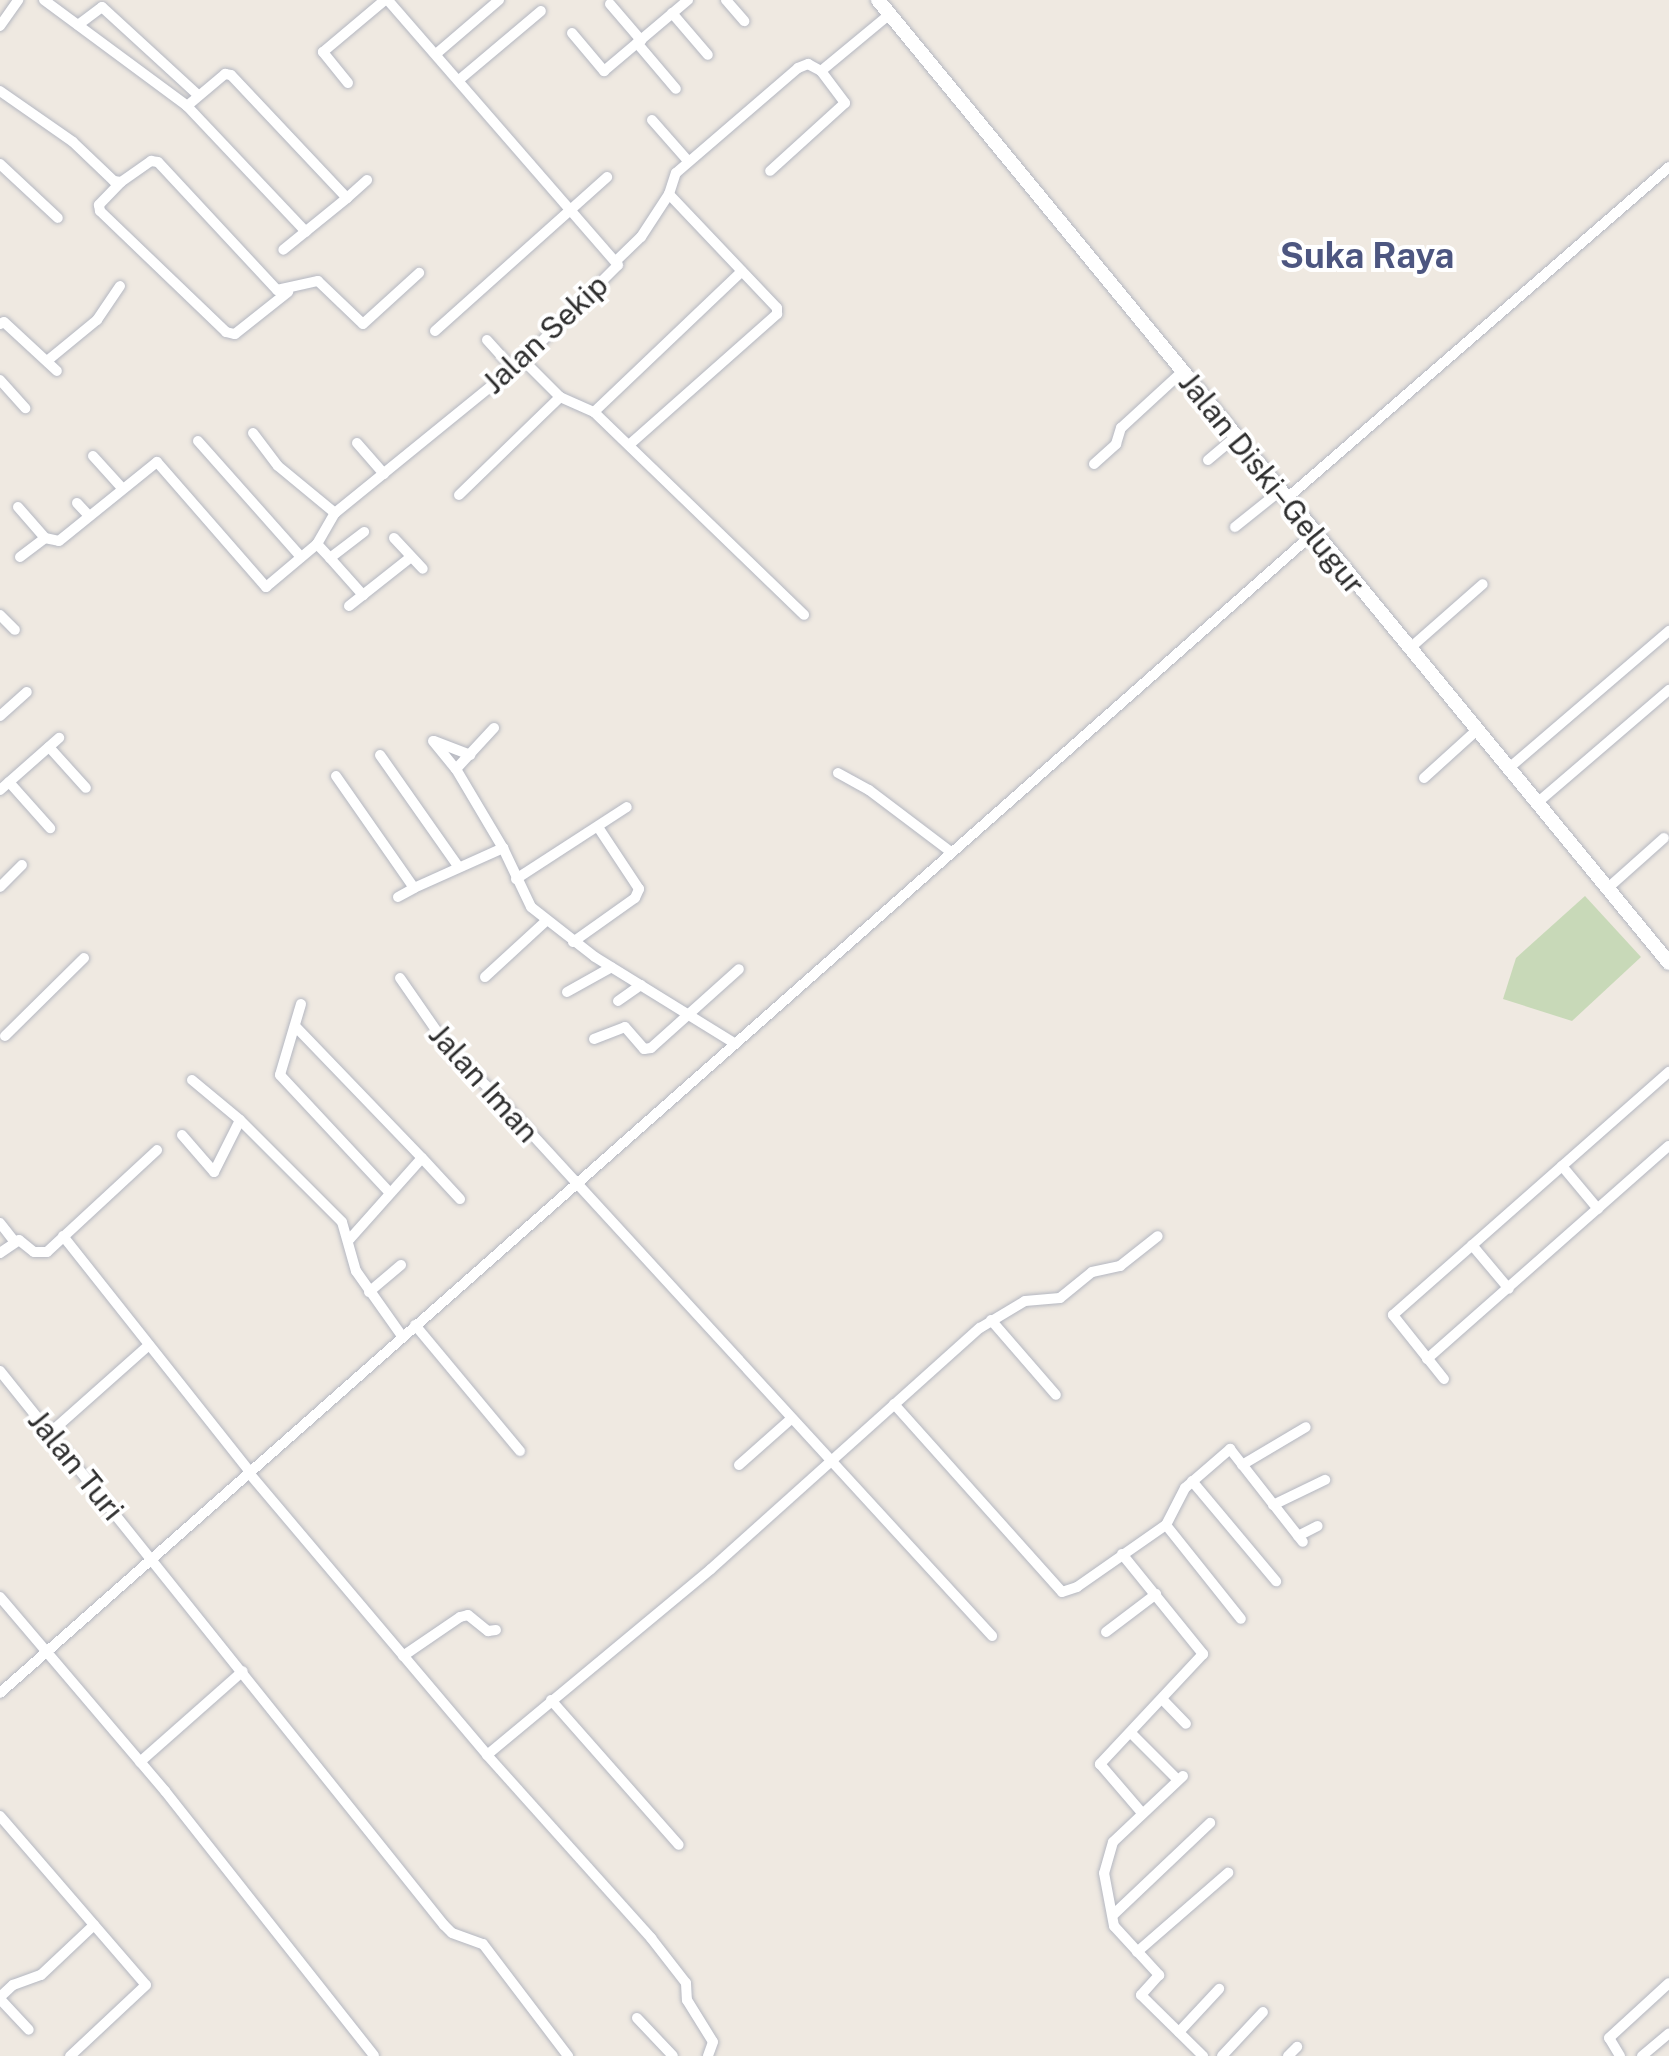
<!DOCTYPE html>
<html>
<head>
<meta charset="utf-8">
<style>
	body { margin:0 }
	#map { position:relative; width:1669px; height:2056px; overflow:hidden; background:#efe9e1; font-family:"Public Sans",sans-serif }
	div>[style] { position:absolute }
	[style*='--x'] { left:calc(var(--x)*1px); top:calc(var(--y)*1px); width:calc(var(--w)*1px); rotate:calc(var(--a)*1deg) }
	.cemetery>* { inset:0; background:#c8d9b8 }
	.roads { filter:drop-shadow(0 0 2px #b4b7c1) drop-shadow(0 0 2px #b4b7c1) }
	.street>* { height:10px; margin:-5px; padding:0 5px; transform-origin:5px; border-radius:5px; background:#fff }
	.secondary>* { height:14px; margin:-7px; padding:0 7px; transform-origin:7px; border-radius:7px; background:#fff }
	span { translate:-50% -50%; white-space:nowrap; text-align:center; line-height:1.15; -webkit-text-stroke:8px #fff; paint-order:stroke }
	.street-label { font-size:30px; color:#2e2e2e }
	.quarter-label { font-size:35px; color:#4d5680; font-weight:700 }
</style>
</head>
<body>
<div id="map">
	<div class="cemetery">
		<div style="clip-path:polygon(1585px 896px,1641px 957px,1572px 1021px,1503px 999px,1516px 958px)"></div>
	</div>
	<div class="roads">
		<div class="street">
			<div style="--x:44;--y:0;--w:178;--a:36.5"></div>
			<div style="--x:187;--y:106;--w:173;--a:46.6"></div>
			<div style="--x:726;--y:0;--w:28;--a:49"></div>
			<div style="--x:610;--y:4;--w:48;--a:49.3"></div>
			<div style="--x:672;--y:13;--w:55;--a:49.4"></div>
			<div style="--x:78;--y:25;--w:30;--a:-37"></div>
			<div style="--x:102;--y:7;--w:130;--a:42.5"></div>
			<div style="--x:0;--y:26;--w:32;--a:-55"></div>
			<div style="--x:572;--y:33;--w:50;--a:49.9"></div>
			<div style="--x:604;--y:71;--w:110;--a:-40.2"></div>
			<div style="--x:637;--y:43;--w:60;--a:49.7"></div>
			<div style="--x:436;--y:54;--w:83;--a:-40.6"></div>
			<div style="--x:821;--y:71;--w:89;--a:-39.6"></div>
			<div style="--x:459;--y:80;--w:107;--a:-40.1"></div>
			<div style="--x:348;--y:83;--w:40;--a:-129"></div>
			<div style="--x:323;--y:52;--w:81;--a:-40"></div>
			<div style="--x:0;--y:91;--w:89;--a:34.9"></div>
			<div style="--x:73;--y:142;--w:57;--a:43.6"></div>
			<div style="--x:114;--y:181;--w:7;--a:8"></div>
			<div style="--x:121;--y:182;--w:37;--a:-35"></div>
			<div style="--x:151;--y:161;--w:7;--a:8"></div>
			<div style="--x:158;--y:162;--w:175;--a:47.1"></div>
			<div style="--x:277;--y:290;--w:42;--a:-12.4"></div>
			<div style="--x:318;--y:281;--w:62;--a:43.7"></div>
			<div style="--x:363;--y:324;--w:76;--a:-42.3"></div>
			<div style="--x:187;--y:106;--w:50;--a:-40.1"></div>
			<div style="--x:225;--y:74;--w:6;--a:9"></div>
			<div style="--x:231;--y:75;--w:169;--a:46.7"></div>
			<div style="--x:347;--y:198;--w:82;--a:140.9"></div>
			<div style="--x:652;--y:120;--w:55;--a:48.7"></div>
			<div style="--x:0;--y:164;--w:79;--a:43"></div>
			<div style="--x:121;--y:182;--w:32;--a:134"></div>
			<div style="--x:99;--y:205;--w:6;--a:81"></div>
			<div style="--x:100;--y:211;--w:175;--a:43.8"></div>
			<div style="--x:226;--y:332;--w:9;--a:13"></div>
			<div style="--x:235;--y:334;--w:68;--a:-38.4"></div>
			<div style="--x:347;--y:198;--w:27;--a:-42"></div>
			<div style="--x:616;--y:261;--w:35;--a:-44"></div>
			<div style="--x:641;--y:237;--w:51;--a:-56.9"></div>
			<div style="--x:669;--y:194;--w:22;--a:-72"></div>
			<div style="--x:676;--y:173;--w:161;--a:-40.7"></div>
			<div style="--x:798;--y:68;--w:11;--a:-22"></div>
			<div style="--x:808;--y:64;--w:15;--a:28"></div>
			<div style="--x:821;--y:71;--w:40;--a:53"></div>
			<div style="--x:845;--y:103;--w:101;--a:137.8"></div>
			<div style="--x:0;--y:324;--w:4;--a:-27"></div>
			<div style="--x:4;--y:322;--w:72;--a:42.8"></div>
			<div style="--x:435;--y:331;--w:231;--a:-41.8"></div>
			<div style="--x:487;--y:340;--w:38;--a:48"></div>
			<div style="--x:523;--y:360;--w:52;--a:45"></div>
			<div style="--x:560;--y:397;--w:37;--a:24"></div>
			<div style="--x:594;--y:412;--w:292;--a:44"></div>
			<div style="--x:47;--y:361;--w:65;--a:-39.4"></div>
			<div style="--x:97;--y:320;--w:41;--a:-55.9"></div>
			<div style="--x:0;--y:380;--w:38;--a:48"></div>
			<div style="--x:594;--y:412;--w:204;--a:-43.6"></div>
			<div style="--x:253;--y:433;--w:41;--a:52.9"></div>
			<div style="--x:278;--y:466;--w:74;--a:39.5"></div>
			<div style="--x:335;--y:513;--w:242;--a:-39.1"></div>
			<div style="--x:523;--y:360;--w:134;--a:-45"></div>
			<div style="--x:618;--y:265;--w:351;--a:-131"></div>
			<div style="--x:198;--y:441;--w:155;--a:48.4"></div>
			<div style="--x:357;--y:443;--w:41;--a:48.9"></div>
			<div style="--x:629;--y:445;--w:198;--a:-41.5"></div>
			<div style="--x:777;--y:314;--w:6;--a:-90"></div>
			<div style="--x:777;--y:308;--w:157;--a:-133.5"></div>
			<div style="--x:93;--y:456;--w:43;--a:47.8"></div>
			<div style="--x:1208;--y:460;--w:34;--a:-40"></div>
			<div style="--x:1094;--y:464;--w:30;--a:-42"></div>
			<div style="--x:1116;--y:444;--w:17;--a:-73"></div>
			<div style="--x:1121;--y:428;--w:83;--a:-42.6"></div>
			<div style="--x:459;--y:495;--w:141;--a:-44.1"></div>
			<div style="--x:1286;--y:499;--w:507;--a:-40.92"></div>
			<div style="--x:77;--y:503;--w:18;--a:47"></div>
			<div style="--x:18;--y:507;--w:41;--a:48.9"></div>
			<div style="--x:1235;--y:527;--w:58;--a:-38.7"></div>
			<div style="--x:394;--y:538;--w:42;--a:46.9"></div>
			<div style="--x:317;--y:544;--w:19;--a:47"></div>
			<div style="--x:330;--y:558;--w:43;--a:-37.4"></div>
			<div style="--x:20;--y:557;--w:31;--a:-37"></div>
			<div style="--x:45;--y:538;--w:14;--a:12"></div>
			<div style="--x:59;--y:541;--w:126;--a:-38.9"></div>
			<div style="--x:157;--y:462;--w:166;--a:48.9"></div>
			<div style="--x:266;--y:587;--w:67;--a:-40.1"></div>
			<div style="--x:317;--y:544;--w:36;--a:-60"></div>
			<div style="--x:330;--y:558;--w:50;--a:48.3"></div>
			<div style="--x:349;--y:606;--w:79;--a:-38.3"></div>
			<div style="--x:0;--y:615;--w:21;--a:45"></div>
			<div style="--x:1409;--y:649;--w:98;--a:-41.3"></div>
			<div style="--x:0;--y:716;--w:36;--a:-42"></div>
			<div style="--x:433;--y:741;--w:36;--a:51"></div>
			<div style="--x:456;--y:769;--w:92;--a:59.3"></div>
			<div style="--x:503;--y:848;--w:65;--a:64.6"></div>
			<div style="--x:531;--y:907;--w:81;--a:38"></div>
			<div style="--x:595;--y:957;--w:163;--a:31.7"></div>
			<div style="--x:434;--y:741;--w:39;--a:21"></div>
			<div style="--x:49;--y:747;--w:55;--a:47.9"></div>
			<div style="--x:380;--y:755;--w:136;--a:54.9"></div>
			<div style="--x:1509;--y:768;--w:211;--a:-40.6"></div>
			<div style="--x:456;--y:769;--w:56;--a:-47.2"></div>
			<div style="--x:838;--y:773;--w:35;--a:29"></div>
			<div style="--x:869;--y:790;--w:103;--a:37.1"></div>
			<div style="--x:336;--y:776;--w:136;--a:55.1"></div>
			<div style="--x:414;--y:888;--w:98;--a:-24.2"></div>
			<div style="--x:1424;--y:778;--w:73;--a:-42.2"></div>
			<div style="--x:9;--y:782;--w:62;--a:48.3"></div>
			<div style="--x:0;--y:790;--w:79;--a:-41.4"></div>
			<div style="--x:1537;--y:803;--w:174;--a:-40.6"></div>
			<div style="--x:516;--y:879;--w:132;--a:-33"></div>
			<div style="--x:0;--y:887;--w:31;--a:-45"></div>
			<div style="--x:1608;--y:888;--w:75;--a:-41.8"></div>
			<div style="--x:398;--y:897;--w:18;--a:-29"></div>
			<div style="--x:573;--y:942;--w:76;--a:-35.4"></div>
			<div style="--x:635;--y:898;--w:10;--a:-66"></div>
			<div style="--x:639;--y:889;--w:74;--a:-123.5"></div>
			<div style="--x:485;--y:977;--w:83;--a:-42.6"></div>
			<div style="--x:400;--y:978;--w:91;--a:55.3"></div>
			<div style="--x:452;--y:1053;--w:61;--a:43.7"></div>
			<div style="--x:496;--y:1095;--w:734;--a:47.48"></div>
			<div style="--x:567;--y:992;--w:51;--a:-29.1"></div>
			<div style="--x:618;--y:1001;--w:28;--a:-35"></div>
			<div style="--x:301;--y:1004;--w:74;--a:106.5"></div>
			<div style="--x:280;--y:1075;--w:161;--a:47"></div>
			<div style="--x:295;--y:1026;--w:183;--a:46.1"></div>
			<div style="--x:5;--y:1036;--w:111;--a:-44.6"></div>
			<div style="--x:594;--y:1039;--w:33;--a:-21"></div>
			<div style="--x:625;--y:1027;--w:29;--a:49"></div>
			<div style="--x:644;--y:1049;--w:7;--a:-8"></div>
			<div style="--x:651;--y:1048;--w:118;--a:-41.9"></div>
			<div style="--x:192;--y:1080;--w:62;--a:39.8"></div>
			<div style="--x:182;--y:1135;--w:49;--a:49.1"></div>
			<div style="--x:214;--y:1172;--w:58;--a:-63.4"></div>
			<div style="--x:240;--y:1120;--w:144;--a:45"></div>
			<div style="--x:342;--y:1222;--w:51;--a:74.1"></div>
			<div style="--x:356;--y:1271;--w:80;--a:54.7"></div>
			<div style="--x:1562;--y:1166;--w:56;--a:50.1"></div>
			<div style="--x:0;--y:1223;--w:23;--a:52"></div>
			<div style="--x:63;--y:1236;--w:301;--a:51.6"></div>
			<div style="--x:348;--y:1241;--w:111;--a:-48.3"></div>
			<div style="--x:422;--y:1158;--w:56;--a:47.2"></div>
			<div style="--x:1472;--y:1245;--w:57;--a:49.9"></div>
			<div style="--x:0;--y:1253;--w:23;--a:-34"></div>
			<div style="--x:19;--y:1240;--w:19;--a:39"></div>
			<div style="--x:34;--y:1252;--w:13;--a:0"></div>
			<div style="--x:47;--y:1252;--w:150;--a:-42.8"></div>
			<div style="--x:369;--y:1292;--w:42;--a:-40.2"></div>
			<div style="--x:991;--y:1320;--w:99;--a:49.1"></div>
			<div style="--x:415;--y:1325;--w:164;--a:50.2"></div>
			<div style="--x:1427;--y:1359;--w:322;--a:-41.4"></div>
			<div style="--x:0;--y:1371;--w:710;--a:51.29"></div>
			<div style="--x:444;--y:1925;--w:11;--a:45"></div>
			<div style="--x:452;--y:1933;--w:33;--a:20"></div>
			<div style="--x:483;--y:1944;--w:141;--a:52.8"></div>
			<div style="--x:1444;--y:1379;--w:82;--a:-128.6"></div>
			<div style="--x:1393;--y:1315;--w:368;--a:-41.4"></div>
			<div style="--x:894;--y:1404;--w:252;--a:48.2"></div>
			<div style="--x:1062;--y:1592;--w:16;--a:-18"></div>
			<div style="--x:1077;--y:1587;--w:108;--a:-34.9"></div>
			<div style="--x:1166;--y:1525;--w:120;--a:51.4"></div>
			<div style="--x:51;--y:1432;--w:131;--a:-41.6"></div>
			<div style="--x:739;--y:1465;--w:69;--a:-41.5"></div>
			<div style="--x:1242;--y:1465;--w:74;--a:-30.7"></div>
			<div style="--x:249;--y:1473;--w:369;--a:49.8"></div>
			<div style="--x:487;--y:1755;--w:246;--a:48.1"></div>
			<div style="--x:651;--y:1938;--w:57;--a:52.1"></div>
			<div style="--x:686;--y:1983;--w:17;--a:87"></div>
			<div style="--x:687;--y:2000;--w:49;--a:58.2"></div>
			<div style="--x:713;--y:2042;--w:15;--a:110"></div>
			<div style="--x:1192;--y:1481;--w:131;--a:50"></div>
			<div style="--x:1273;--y:1505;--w:58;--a:-25.7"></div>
			<div style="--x:1166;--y:1525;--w:42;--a:-62.8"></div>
			<div style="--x:1185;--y:1488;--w:60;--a:-40.9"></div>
			<div style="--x:1230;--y:1449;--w:118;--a:51.9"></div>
			<div style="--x:1298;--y:1536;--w:22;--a:-27"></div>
			<div style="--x:1122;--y:1554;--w:129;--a:51"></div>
			<div style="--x:1203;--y:1654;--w:151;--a:133.1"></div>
			<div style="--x:1100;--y:1764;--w:65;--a:49.4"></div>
			<div style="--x:0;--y:1597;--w:255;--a:49.6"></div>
			<div style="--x:165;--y:1791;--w:337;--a:51.7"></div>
			<div style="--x:1106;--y:1632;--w:63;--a:-37.2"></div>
			<div style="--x:403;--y:1656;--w:69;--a:-34.4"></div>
			<div style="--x:460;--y:1617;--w:8;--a:-14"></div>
			<div style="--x:468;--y:1615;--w:26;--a:39"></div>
			<div style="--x:488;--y:1631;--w:8;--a:-7"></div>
			<div style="--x:0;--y:1693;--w:1753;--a:-41.44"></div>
			<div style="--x:551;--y:1700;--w:193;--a:48.6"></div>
			<div style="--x:1163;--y:1700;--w:33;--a:46"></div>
			<div style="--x:1131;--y:1733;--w:66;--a:45"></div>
			<div style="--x:487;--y:1755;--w:291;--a:-39.7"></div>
			<div style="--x:711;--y:1569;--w:361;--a:-41.9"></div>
			<div style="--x:980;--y:1328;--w:52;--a:-31"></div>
			<div style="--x:1025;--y:1301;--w:35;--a:-5"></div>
			<div style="--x:1060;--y:1298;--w:41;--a:-39.1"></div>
			<div style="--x:1092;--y:1272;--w:29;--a:-12"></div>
			<div style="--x:1120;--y:1266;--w:48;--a:-38.3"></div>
			<div style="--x:140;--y:1762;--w:137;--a:-41.5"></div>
			<div style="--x:1183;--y:1776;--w:96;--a:136.7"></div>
			<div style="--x:1113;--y:1842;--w:32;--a:106"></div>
			<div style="--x:1104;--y:1873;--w:54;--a:79.3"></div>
			<div style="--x:1114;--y:1926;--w:67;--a:47.4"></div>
			<div style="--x:1159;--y:1975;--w:27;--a:132"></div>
			<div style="--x:1141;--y:1995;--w:87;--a:44.5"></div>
			<div style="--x:0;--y:1816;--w:223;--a:49.2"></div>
			<div style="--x:146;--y:1985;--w:104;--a:136.9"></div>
			<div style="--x:1113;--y:1915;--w:134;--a:-43.5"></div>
			<div style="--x:1137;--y:1952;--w:121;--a:-41"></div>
			<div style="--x:0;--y:1997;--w:18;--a:-43"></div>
			<div style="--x:13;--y:1985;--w:30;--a:-20"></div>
			<div style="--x:41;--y:1975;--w:73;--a:-43.3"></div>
			<div style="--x:0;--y:1999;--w:42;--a:46.9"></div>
			<div style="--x:637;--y:2018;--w:52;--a:46.5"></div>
			<div style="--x:1179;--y:2032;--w:59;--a:-47.1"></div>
			<div style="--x:1222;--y:2056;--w:60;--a:-47"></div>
			<div style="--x:1288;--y:2056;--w:13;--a:-45"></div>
			<div style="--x:1620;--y:2056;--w:21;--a:-121"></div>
			<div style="--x:1609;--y:2038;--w:81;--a:-42.5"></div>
			<div style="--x:1642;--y:2056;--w:35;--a:-40"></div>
		</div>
		<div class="secondary">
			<div style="--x:878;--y:0;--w:1246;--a:50.6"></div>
		</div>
	</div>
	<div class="street-label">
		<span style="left:545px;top:334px;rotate:-43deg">Jalan Sekip</span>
		<span style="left:1272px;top:483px;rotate:51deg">Jalan Diski–Gelugur</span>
		<span style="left:484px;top:1083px;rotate:48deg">Jalan Iman</span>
		<span style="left:76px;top:1465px;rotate:51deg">Jalan Turi</span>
	</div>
	<div class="quarter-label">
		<span style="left:1367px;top:256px">Suka Raya</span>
	</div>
</div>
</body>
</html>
